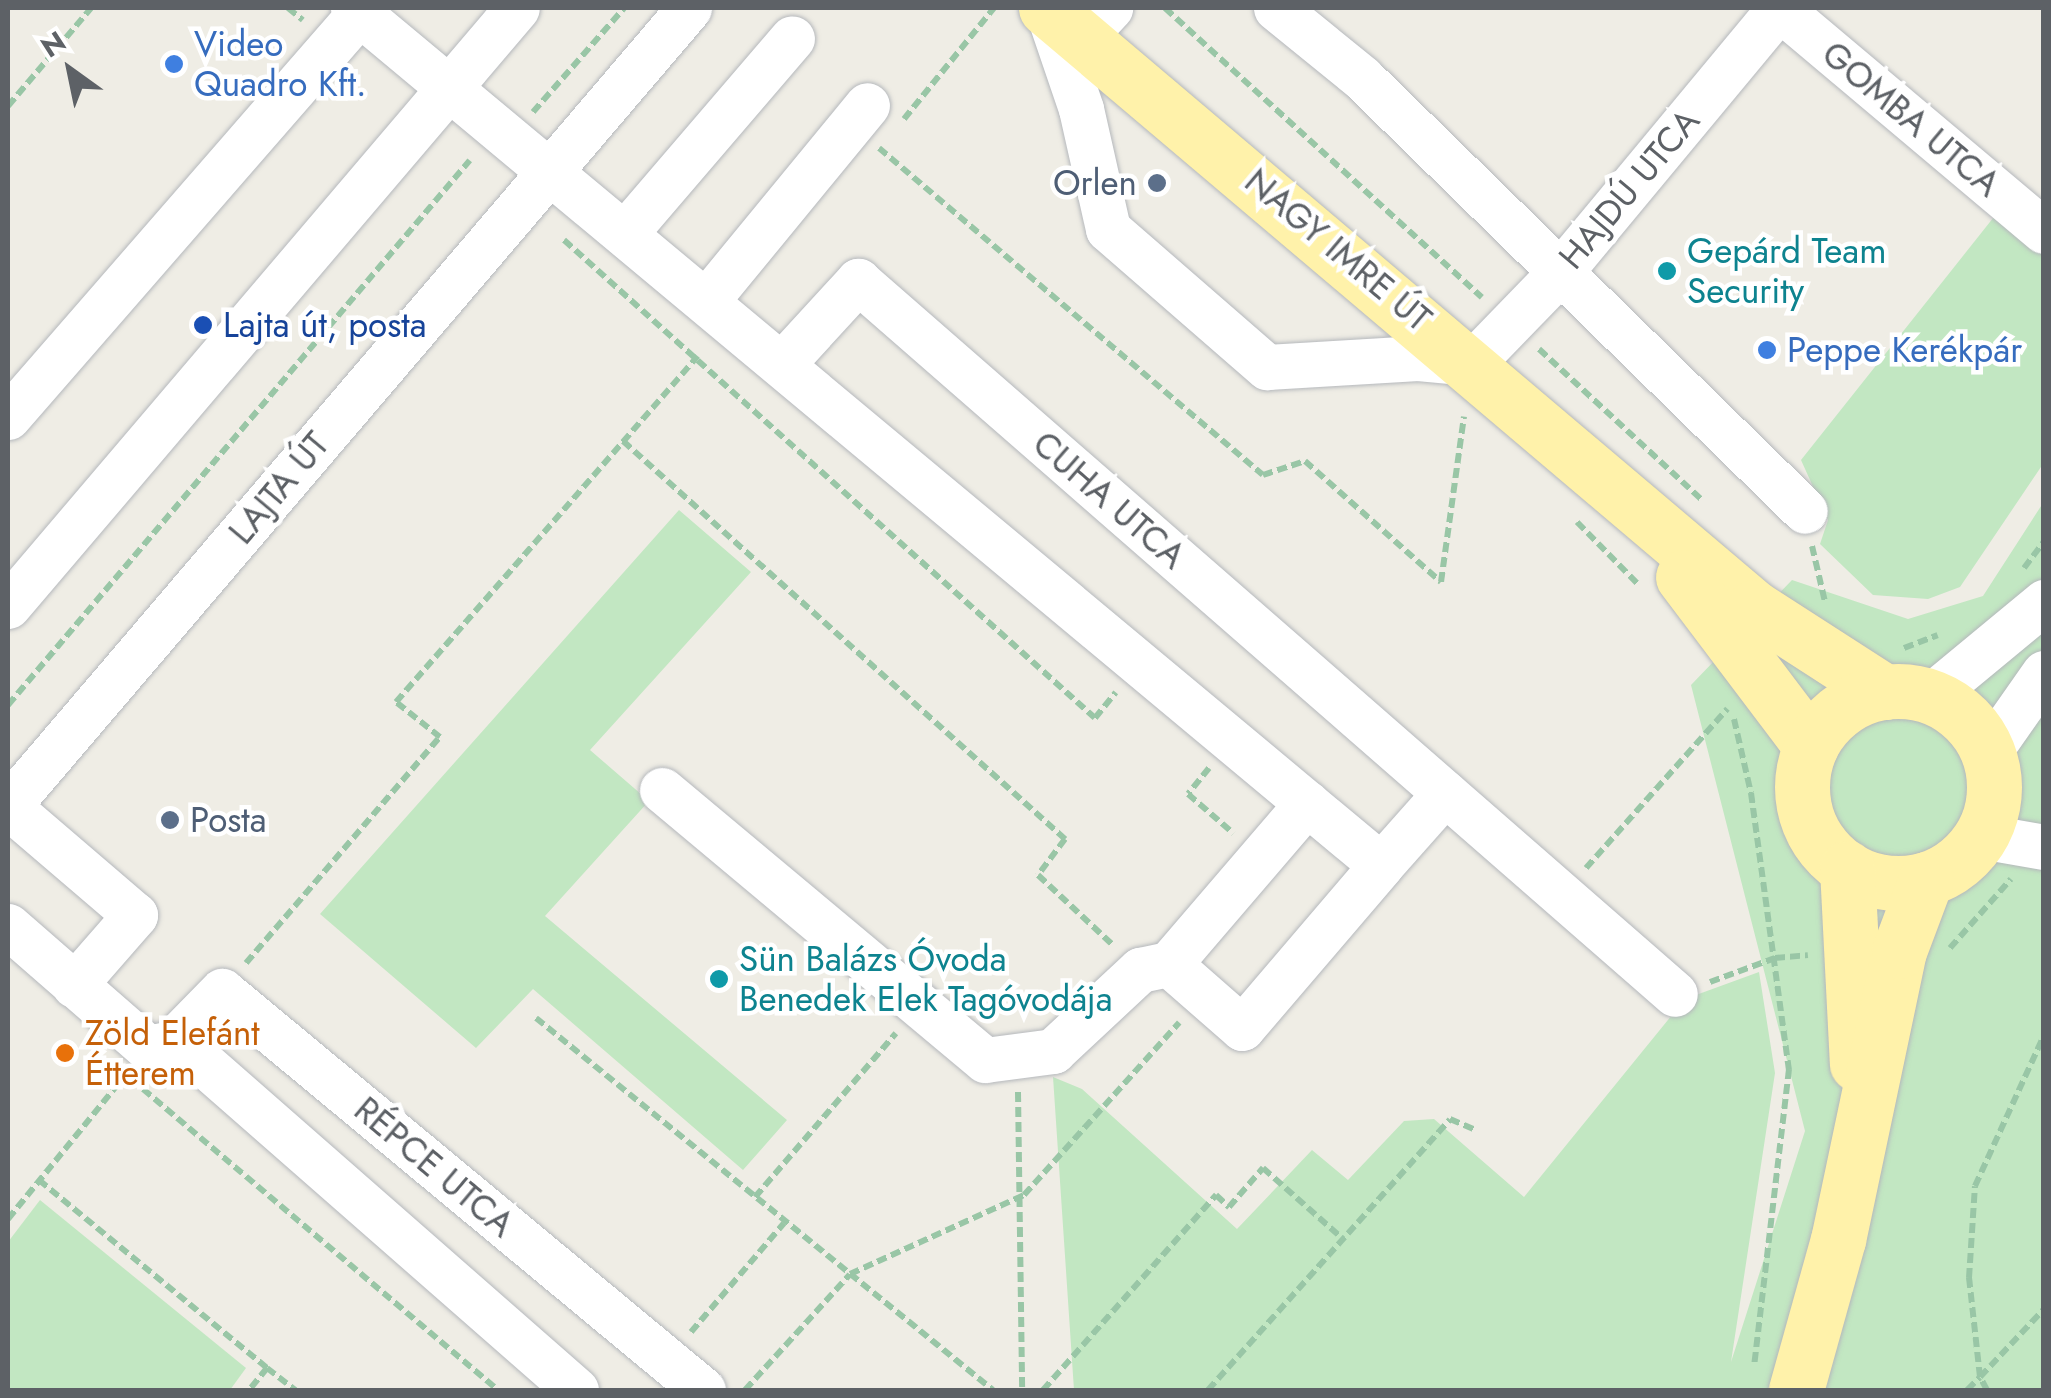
<!DOCTYPE html>
<html>
<head>
<meta charset="utf-8">
<style>
	body { margin:0 }
	#map { position:relative; width:2051px; height:1398px; overflow:hidden; background:#efede5; font-family:Jost,sans-serif }
	div>[style] { position:absolute }
	[style*='--x'] { left:calc(var(--x)*1px); top:calc(var(--y)*1px); width:calc(var(--w)*1px); rotate:calc(var(--a)*1deg) }
	.green>* { inset:0; background:#c2e7c2 }
	.path>* { height:6px; margin-top:-3px; transform-origin:0; background:repeating-linear-gradient(90deg,#99c6a6 0 10px,transparent 0 15px) }
	.roads { filter:drop-shadow(0 0 2px #b5b8bc) drop-shadow(0 0 2px #b5b8bc) }
	.minor>* { height:45px; margin:-22.5px; padding:0 22.5px; transform-origin:22.5px; border-radius:22.5px; background:#fff }
	.major>* { height:55px; margin:-27.5px; padding:0 27.5px; transform-origin:27.5px; border-radius:27.5px; background:#fff2aa }
	.major>.ring { margin:-27.5px; padding:0; box-sizing:content-box; background:none; border:55px solid #fff2aa; border-radius:50% }
	.dots>* { width:28px; height:28px; translate:-50% -50%; box-sizing:border-box; border:5px solid #fff; border-radius:50% }
	span { translate:-50% -50%; white-space:nowrap; text-align:center; line-height:1.15; -webkit-text-stroke:9px #fff; paint-order:stroke }
	.shop-label { font-size:35px; color:#366cbe }
	.left { translate:0 -50%; text-align:left }
	.street-label { font-size:35px; color:#5d6166 }
	.service-label { font-size:35px; color:#4e5e75 }
	.right { translate:-100% -50%; text-align:right }
	.culture-label { font-size:35px; color:#0d838f }
	.transit-label { font-size:35px; color:#164399 }
	.food-label { font-size:35px; color:#c56008 }
	.frame { position:absolute; inset:0; border:10px solid #5d6166; pointer-events:none }
	.north { position:absolute; left:20px; top:20px; width:100px; height:100px; -webkit-text-stroke:8px #fff; paint-order:stroke; rotate:327deg; font-size:28px; font-weight:700; line-height:40px; text-align:center; color:#5d6166 }
	.north::after { content:''; display:block; margin:auto; width:35px; height:45px; background:#5d6166; clip-path:polygon(50% 0,100% 100%,50% 72%,0 100%) }
</style>
</head>
<body>
<div id="map">
	<div class="green">
		<div style="clip-path:polygon(2005px 203px,2043px 238px,2043px 464px,1960px 587px,1928px 599px,1873px 595px,1820px 544px,1828px 520px,1801px 460px)"></div>
		<div style="clip-path:polygon(2043px 503px,2043px 1390px,1074px 1390px,1053px 1077px,1082px 1089px,1237px 1229px,1312px 1150px,1348px 1180px,1404px 1121px,1434px 1119px,1524px 1197px,1685px 999px,1759px 972px,1775px 1073px,1731px 1362px,1805px 1131px,1691px 685px,1792px 580px,1908px 619px,1983px 596px)"></div>
		<div style="clip-path:polygon(679px 510px,751px 572px,590px 750px,649px 801px,545px 916px,787px 1120px,743px 1170px,533px 989px,476px 1048px,320px 914px)"></div>
		<div style="clip-path:polygon(40px 1200px,246px 1368px,230px 1390px,8px 1390px,8px 1242px)"></div>
	</div>
	<div class="path">
		<div style="--x:288;--y:8;--w:19;--a:39"></div>
		<div style="--x:1165;--y:8;--w:429;--a:42.4"></div>
		<div style="--x:8;--y:106;--w:128;--a:-49.7"></div>
		<div style="--x:533;--y:112;--w:138;--a:-48.8"></div>
		<div style="--x:904;--y:119;--w:143;--a:-51"></div>
		<div style="--x:879;--y:148;--w:504;--a:40.42"></div>
		<div style="--x:1263;--y:475;--w:44;--a:-18.4"></div>
		<div style="--x:1305;--y:461;--w:182;--a:41.7"></div>
		<div style="--x:1441;--y:582;--w:167;--a:-82.1"></div>
		<div style="--x:564;--y:240;--w:714;--a:41.99"></div>
		<div style="--x:1095;--y:718;--w:33;--a:-51"></div>
		<div style="--x:1539;--y:349;--w:222;--a:42.8"></div>
		<div style="--x:623;--y:441;--w:595;--a:42"></div>
		<div style="--x:1065;--y:839;--w:45;--a:126.9"></div>
		<div style="--x:1038;--y:875;--w:104;--a:43.1"></div>
		<div style="--x:1577;--y:522;--w:87;--a:45.5"></div>
		<div style="--x:1812;--y:546;--w:57;--a:76.9"></div>
		<div style="--x:2024;--y:568;--w:34;--a:-53"></div>
		<div style="--x:1904;--y:648;--w:36;--a:-21"></div>
		<div style="--x:8;--y:705;--w:714;--a:-49.71"></div>
		<div style="--x:1734;--y:719;--w:76;--a:77.1"></div>
		<div style="--x:1751;--y:793;--w:279;--a:82.2"></div>
		<div style="--x:1789;--y:1069;--w:298;--a:96.7"></div>
		<div style="--x:1209;--y:768;--w:33;--a:129"></div>
		<div style="--x:1188;--y:794;--w:60;--a:40.9"></div>
		<div style="--x:1586;--y:868;--w:213;--a:-48.4"></div>
		<div style="--x:1950;--y:948;--w:92;--a:-48.5"></div>
		<div style="--x:246;--y:963;--w:298;--a:-49.4"></div>
		<div style="--x:440;--y:737;--w:56;--a:-141.5"></div>
		<div style="--x:396;--y:702;--w:459;--a:-48.9"></div>
		<div style="--x:1710;--y:982;--w:69;--a:-20.3"></div>
		<div style="--x:1775;--y:958;--w:33;--a:-5"></div>
		<div style="--x:536;--y:1018;--w:589;--a:39.15"></div>
		<div style="--x:143;--y:1089;--w:465;--a:40.3"></div>
		<div style="--x:1018;--y:1092;--w:298;--a:89.2"></div>
		<div style="--x:39;--y:1180;--w:296;--a:39.5"></div>
		<div style="--x:267;--y:1368;--w:28;--a:129"></div>
		<div style="--x:755;--y:1197;--w:216;--a:-49.3"></div>
		<div style="--x:8;--y:1219;--w:183;--a:-50.8"></div>
		<div style="--x:691;--y:1332;--w:143;--a:-49.5"></div>
		<div style="--x:267;--y:1368;--w:36;--a:38"></div>
		<div style="--x:745;--y:1390;--w:156;--a:-47.8"></div>
		<div style="--x:850;--y:1274;--w:191;--a:-24.4"></div>
		<div style="--x:1024;--y:1195;--w:232;--a:-48"></div>
		<div style="--x:1043;--y:1390;--w:261;--a:-48.4"></div>
		<div style="--x:1216;--y:1195;--w:18;--a:43"></div>
		<div style="--x:1229;--y:1207;--w:52;--a:-48.9"></div>
		<div style="--x:1263;--y:1168;--w:107;--a:41.6"></div>
		<div style="--x:1208;--y:1390;--w:363;--a:-48.2"></div>
		<div style="--x:1450;--y:1119;--w:26;--a:23"></div>
		<div style="--x:1967;--y:1390;--w:18;--a:-45"></div>
		<div style="--x:1980;--y:1377;--w:100;--a:-96.3"></div>
		<div style="--x:1969;--y:1278;--w:92;--a:-86.3"></div>
		<div style="--x:1975;--y:1186;--w:166;--a:-65.4"></div>
		<div style="--x:1987;--y:1390;--w:15;--a:-118"></div>
		<div style="--x:1980;--y:1377;--w:93;--a:-46.7"></div>
	</div>
	<div class="roads">
		<div class="minor">
			<div style="--x:353;--y:8;--w:1338;--a:39.82"></div>
			<div style="--x:1381;--y:865;--w:96;--a:-48.4"></div>
			<div style="--x:1276;--y:8;--w:111;--a:39.1"></div>
			<div style="--x:1362;--y:78;--w:619;--a:44.35"></div>
			<div style="--x:1779;--y:8;--w:346;--a:40.1"></div>
			<div style="--x:1047;--y:9;--w:106;--a:71.2"></div>
			<div style="--x:1081;--y:109;--w:123;--a:77.3"></div>
			<div style="--x:1108;--y:229;--w:211;--a:41"></div>
			<div style="--x:1267;--y:367;--w:151;--a:-3.4"></div>
			<div style="--x:1418;--y:358;--w:54;--a:5.3"></div>
			<div style="--x:1472;--y:363;--w:128;--a:-45.9"></div>
			<div style="--x:1561;--y:271;--w:342;--a:-50.3"></div>
			<div style="--x:1083;--y:37;--w:40;--a:-47"></div>
			<div style="--x:626;--y:232;--w:255;--a:-49.4"></div>
			<div style="--x:707;--y:300;--w:252;--a:-50.6"></div>
			<div style="--x:782;--y:364;--w:113;--a:-47.5"></div>
			<div style="--x:858;--y:281;--w:1084;--a:41.11"></div>
			<div style="--x:8;--y:417;--w:542;--a:-48.96"></div>
			<div style="--x:8;--y:606;--w:785;--a:-49.6"></div>
			<div style="--x:1928;--y:698;--w:151;--a:-39.6"></div>
			<div style="--x:1990;--y:750;--w:94;--a:-55"></div>
			<div style="--x:662;--y:790;--w:421;--a:39.9"></div>
			<div style="--x:985;--y:1060;--w:69;--a:-7.5"></div>
			<div style="--x:1053;--y:1051;--w:119;--a:-43"></div>
			<div style="--x:1140;--y:970;--w:30;--a:-12"></div>
			<div style="--x:1169;--y:964;--w:212;--a:-49.4"></div>
			<div style="--x:1981;--y:836;--w:64;--a:9.9"></div>
			<div style="--x:8;--y:926;--w:186;--a:41.1"></div>
			<div style="--x:148;--y:1048;--w:24;--a:-12"></div>
			<div style="--x:171;--y:1043;--w:73;--a:-45.6"></div>
			<div style="--x:222;--y:991;--w:625;--a:39.68"></div>
			<div style="--x:1169;--y:964;--w:97;--a:41.2"></div>
			<div style="--x:1242;--y:1028;--w:214;--a:-49.5"></div>
			<div style="--x:74;--y:985;--w:93;--a:-48.9"></div>
			<div style="--x:135;--y:915;--w:167;--a:-139.4"></div>
			<div style="--x:8;--y:806;--w:1049;--a:-49.52"></div>
			<div style="--x:171;--y:1043;--w:18;--a:22"></div>
			<div style="--x:188;--y:1050;--w:516;--a:41.23"></div>
		</div>
		<div class="major">
			<div style="--x:1046;--y:8;--w:927;--a:40.27"></div>
			<div style="--x:1753;--y:607;--w:157;--a:32.8"></div>
			<div style="--x:1683;--y:577;--w:212;--a:52.9"></div>
			<div class="ring" style="left:1802px;top:691px;width:137px;height:137px"></div>
			<div style="--x:1847;--y:868;--w:196;--a:87.1"></div>
			<div style="--x:1796;--y:1390;--w:156;--a:-74.4"></div>
			<div style="--x:1838;--y:1240;--w:295;--a:-78.1"></div>
			<div style="--x:1899;--y:951;--w:77;--a:-69.4"></div>
		</div>
	</div>
	<div class="dots">
		<div style="left:174px;top:64px;background:#3f7fe0"></div>
		<div style="left:1157px;top:183px;background:#5c6f8a"></div>
		<div style="left:1667px;top:271px;background:#0f9aa8"></div>
		<div style="left:203px;top:325px;background:#1a4fb4"></div>
		<div style="left:1767px;top:350px;background:#3f7fe0"></div>
		<div style="left:170px;top:820px;background:#5c6f8a"></div>
		<div style="left:719px;top:979px;background:#0f9aa8"></div>
		<div style="left:65px;top:1053px;background:#e8710a"></div>
	</div>
	<div class="shop-label">
		<span class="left" style="left:194px;top:64px">Video<br>Quadro Kft.</span>
		<span class="left" style="left:1787px;top:350px">Peppe Kerékpár</span>
	</div>
	<div class="street-label">
		<span style="left:1911px;top:119px;rotate:40deg">GOMBA UTCA</span>
		<span style="left:1629px;top:189px;rotate:-50deg">HAJDÚ UTCA</span>
		<span style="left:1338px;top:250px;rotate:40deg">NAGY IMRE ÚT</span>
		<span style="left:279px;top:488px;rotate:-50deg">LAJTA ÚT</span>
		<span style="left:1109px;top:500px;rotate:41deg">CUHA UTCA</span>
		<span style="left:434px;top:1167px;rotate:40deg">RÉPCE UTCA</span>
	</div>
	<div class="service-label">
		<span class="right" style="left:1137px;top:183px">Orlen</span>
		<span class="left" style="left:190px;top:820px">Posta</span>
	</div>
	<div class="culture-label">
		<span class="left" style="left:1687px;top:271px">Gepárd Team<br>Security</span>
		<span class="left" style="left:739px;top:979px">Sün Balázs Óvoda<br>Benedek Elek Tagóvodája</span>
	</div>
	<div class="transit-label">
		<span class="left" style="left:223px;top:325px">Lajta út, posta</span>
	</div>
	<div class="food-label">
		<span class="left" style="left:85px;top:1053px">Zöld Elefánt<br>Étterem</span>
	</div>
	<div class="frame"></div>
	<div class="north">N</div>
</div>
</body>
</html>
